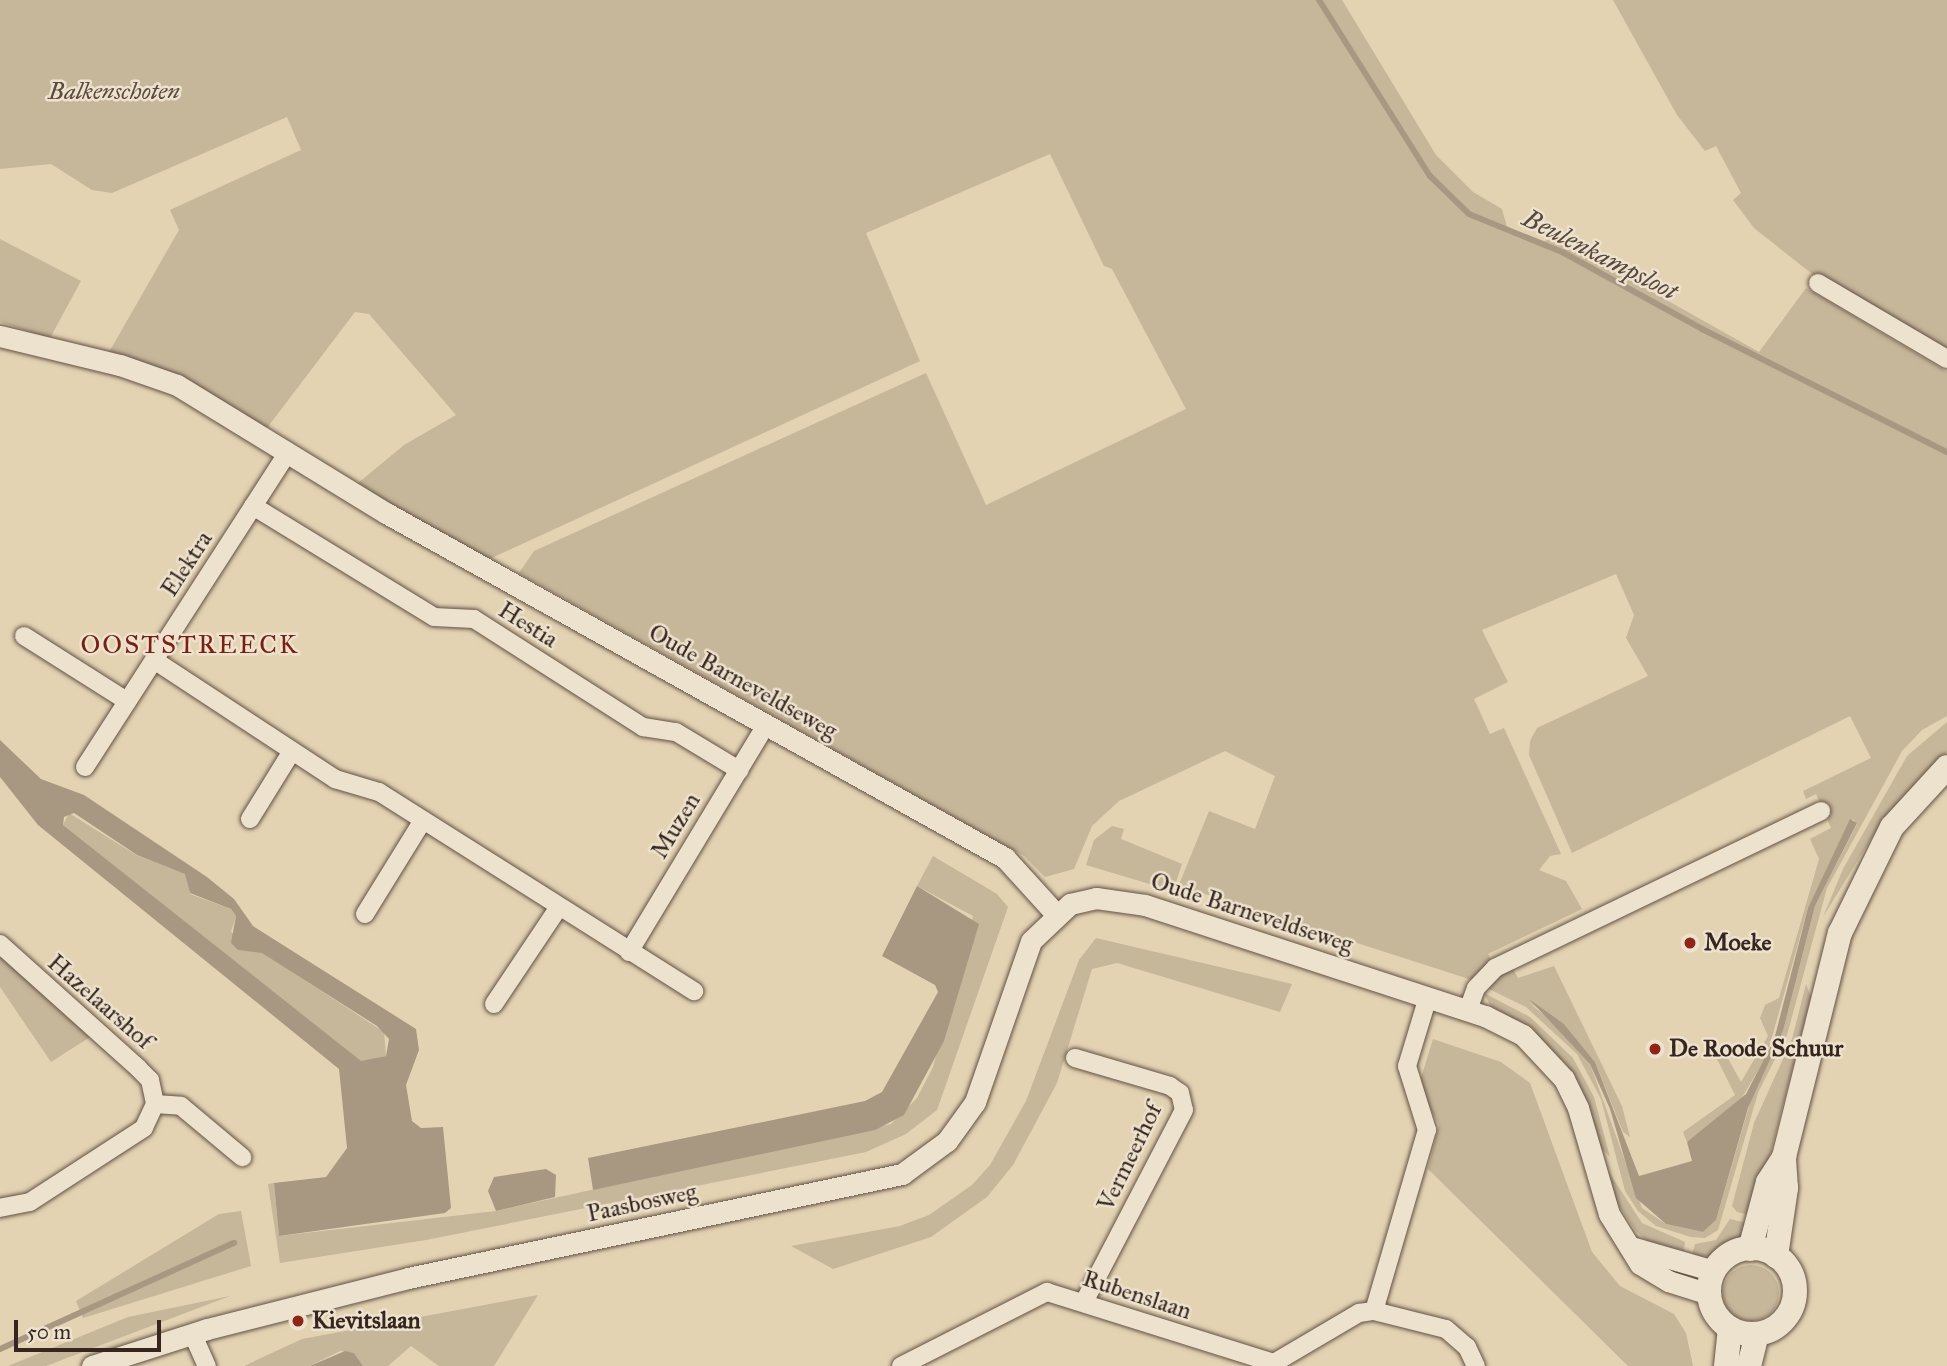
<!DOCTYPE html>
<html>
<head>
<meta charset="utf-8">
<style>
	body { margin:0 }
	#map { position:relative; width:1947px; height:1366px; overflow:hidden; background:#e3d3b3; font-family:"IM FELL Great Primer",serif }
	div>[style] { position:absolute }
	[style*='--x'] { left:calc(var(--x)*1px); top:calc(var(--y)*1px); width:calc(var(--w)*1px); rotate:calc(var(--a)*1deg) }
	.green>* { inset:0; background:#c6b69a }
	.round { border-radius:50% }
	.water>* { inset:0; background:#a99881 }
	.stream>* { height:6px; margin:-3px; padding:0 3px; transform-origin:3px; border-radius:3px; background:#a99881 }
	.roads { filter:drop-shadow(0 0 2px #625145) drop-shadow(0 0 2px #625145) }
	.minor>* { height:18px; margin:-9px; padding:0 9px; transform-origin:9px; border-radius:9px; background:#ede2ce }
	.tertiary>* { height:21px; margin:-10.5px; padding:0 10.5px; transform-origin:10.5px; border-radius:10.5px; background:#ede2ce }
	.secondary>* { height:24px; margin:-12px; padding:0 12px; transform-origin:12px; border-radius:12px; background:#ede2ce }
	.secondary>.ring { margin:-12px; padding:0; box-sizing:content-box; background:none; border:24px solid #ede2ce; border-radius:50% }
	.dots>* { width:19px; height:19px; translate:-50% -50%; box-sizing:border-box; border:4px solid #ede2ce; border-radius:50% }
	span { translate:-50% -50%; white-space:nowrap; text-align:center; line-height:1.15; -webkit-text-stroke:5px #ede2ce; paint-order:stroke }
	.park-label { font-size:24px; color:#5b4a3e; font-style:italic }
	.street-label { font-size:24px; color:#372620 }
	.poi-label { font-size:24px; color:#372620; font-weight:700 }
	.left { translate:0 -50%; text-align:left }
	.water-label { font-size:26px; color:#59483d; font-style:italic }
	.neighbourhood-label { font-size:26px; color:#7a1f14; letter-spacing:2px }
	.scale { position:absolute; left:14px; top:1320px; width:147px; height:32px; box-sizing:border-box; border:4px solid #372620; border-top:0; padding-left:9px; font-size:21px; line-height:24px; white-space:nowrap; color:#372620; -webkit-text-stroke:5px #ede2ce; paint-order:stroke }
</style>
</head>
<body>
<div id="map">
	<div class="green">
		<div style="clip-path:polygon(0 0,1342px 0,1436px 155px,1473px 192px,1502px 209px,1507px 227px,1544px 241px,1556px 238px,1759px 352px,1806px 288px,1947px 372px,1947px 716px,1922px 730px,1902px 751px,1827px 888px,1787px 1035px,1758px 1093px,1718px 1230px,1705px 1238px,1691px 1237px,1656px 1226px,1638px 1211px,1625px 1191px,1601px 1099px,1577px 1054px,1526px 1007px,1487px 988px,1490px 980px,1513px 969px,1518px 978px,1554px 966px,1622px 1106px,1630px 1137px,1623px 1132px,1595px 1062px,1564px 1024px,1528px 1002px,1567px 1033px,1590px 1064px,1642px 1208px,1666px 1224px,1703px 1232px,1716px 1220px,1752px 1096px,1783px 1031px,1815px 906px,1857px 824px,1853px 819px,1808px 908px,1767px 1055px,1740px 1101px,1687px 1142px,1683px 1132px,1735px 1095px,1712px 1049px,1721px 1046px,1741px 1082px,1768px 1036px,1760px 1018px,1765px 1005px,1779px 998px,1819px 859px,1810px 839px,1831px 828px,1816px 794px,1806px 799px,1803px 791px,1871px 758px,1850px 716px,1572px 853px,1529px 755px,1530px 741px,1537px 728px,1648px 676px,1626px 638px,1634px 615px,1616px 574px,1482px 630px,1508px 682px,1474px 699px,1490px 734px,1504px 728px,1561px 854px,1550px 856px,1539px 870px,1566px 881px,1582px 909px,1488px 954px,1492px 962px,1472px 980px,1199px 892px,1176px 892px,1209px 811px,1255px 829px,1275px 776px,1225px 751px,1119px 801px,1092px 826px,1074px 869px,1045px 877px,1024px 856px,519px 573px,534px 551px,926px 373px,986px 505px,1186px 409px,1112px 269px,1104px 266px,1050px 154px,866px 233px,920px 361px,485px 561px,357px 484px,404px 445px,456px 415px,369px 314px,355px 312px,267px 428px,195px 384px,108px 354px,179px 230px,170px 210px,301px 150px,287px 117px,112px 193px,92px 190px,51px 164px,0 169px)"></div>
		<div style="clip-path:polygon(1613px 0,1947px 0,1947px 353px,1816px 277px,1754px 228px,1733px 200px,1741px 193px,1716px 146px,1705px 151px,1677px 115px)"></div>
		<div style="clip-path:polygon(0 239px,81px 281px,50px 338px,0 322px)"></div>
		<div style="clip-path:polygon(1947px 722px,1947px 752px,1882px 821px,1823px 917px,1843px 869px,1907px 756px)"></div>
		<div style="clip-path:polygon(69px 813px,136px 855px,186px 874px,190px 894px,231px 909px,236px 916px,231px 932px,384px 1032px,386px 1056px,361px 1062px,63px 825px)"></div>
		<div style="clip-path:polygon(1112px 826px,1124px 829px,1121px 839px,1182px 864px,1173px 891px,1086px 865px,1094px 840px)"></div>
		<div style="clip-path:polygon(933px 856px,997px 894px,1008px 907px,937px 1110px,906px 1134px,866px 1152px,426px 1240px,280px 1263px,268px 1184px,274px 1183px,279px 1236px,496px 1211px,891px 1124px,917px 1098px,933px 1067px,973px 916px,917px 886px)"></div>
		<div style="clip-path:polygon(1096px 938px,1292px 984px,1280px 1012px,1117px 963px,1092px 969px,1057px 1083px,1013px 1165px,987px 1197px,931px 1237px,833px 1269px,791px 1246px,900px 1226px,929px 1215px,972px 1185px,990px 1165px,1026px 1101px,1079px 960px)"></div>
		<div style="clip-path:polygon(0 956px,73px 1022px,90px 1037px,51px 1062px,0 987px)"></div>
		<div style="clip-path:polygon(1806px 984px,1811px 997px,1754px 1216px,1737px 1212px,1732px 1206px,1754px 1123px,1792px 1039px)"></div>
		<div style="clip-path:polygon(1484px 993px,1530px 1017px,1573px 1058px,1594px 1097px,1610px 1157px,1598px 1145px,1585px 1099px,1567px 1065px,1528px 1027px,1491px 1007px)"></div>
		<div style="clip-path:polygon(1433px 1039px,1501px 1062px,1530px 1083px,1592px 1252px,1620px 1286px,1674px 1314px,1686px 1333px,1693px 1366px,1628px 1366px,1428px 1169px,1439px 1125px,1422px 1094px,1421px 1078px)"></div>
		<div style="clip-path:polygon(1601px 1160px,1642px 1223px,1685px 1242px,1683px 1258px,1652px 1246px,1635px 1230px,1616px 1201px)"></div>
		<div style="clip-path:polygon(241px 1211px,251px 1266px,83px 1318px,76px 1301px,219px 1214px)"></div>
		<div style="clip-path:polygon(1730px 1219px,1751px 1224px,1741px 1238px,1713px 1255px,1691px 1259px,1695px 1244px,1716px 1240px)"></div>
		<div class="round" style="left:1723px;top:1265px;width:56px;height:56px"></div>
		<div style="clip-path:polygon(538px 1295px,494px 1366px,439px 1366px,411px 1346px,388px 1366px,363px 1366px,354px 1353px,340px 1351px,310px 1366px,244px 1366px,302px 1339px)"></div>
		<div style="clip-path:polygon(230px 1296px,46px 1366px,8px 1366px,128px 1317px)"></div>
	</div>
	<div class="water">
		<div style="clip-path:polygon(evenodd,0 740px,41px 779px,84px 795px,207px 877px,234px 899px,253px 926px,416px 1029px,419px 1050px,406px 1085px,412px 1121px,421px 1128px,443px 1127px,451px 1208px,445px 1213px,279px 1236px,274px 1183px,326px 1177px,347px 1148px,339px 1069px,38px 825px,0 777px,0 740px,74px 813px,137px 855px,185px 874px,190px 893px,231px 909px,236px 916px,231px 943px,238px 950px,262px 953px,377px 1026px,389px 1039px,386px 1056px,361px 1061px,63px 825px,64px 817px,74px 813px)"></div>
		<div style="clip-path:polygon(1850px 819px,1857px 823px,1815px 906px,1783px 1031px,1748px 1108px,1716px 1220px,1703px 1232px,1666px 1224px,1636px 1198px,1610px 1109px,1590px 1064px,1529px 999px,1564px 1024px,1595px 1062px,1639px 1176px,1692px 1161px,1687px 1142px,1746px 1094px,1774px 1040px,1808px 908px)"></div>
		<div style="clip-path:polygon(917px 886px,979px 924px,944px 1041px,904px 1115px,875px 1130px,593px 1190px,588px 1158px,865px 1101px,882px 1092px,938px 992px,935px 985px,882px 956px)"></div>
		<div style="clip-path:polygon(546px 1169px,556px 1175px,555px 1197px,496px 1211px,488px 1191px,494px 1177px)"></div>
		<div style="clip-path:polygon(345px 1351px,354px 1353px,363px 1366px,310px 1366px)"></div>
	</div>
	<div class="stream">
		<div style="--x:1319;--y:0;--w:208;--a:57.8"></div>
		<div style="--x:1430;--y:176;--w:54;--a:44.3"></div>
		<div style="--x:1469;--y:214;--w:103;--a:22.3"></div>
		<div style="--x:1564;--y:253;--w:158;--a:28.8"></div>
		<div style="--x:1702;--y:329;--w:274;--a:26.7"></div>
		<div style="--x:0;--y:1349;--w:257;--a:-24.4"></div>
	</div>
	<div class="roads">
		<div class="minor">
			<div style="--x:1818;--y:283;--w:150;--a:30.5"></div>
			<div style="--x:253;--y:506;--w:212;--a:31.5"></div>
			<div style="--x:434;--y:617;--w:40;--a:2.9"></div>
			<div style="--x:474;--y:619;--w:201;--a:32.6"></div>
			<div style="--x:643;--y:727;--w:33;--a:9"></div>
			<div style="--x:676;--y:732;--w:74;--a:31.1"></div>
			<div style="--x:24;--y:636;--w:122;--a:32.3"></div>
			<div style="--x:154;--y:660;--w:217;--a:33.3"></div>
			<div style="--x:335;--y:779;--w:46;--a:16.5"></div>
			<div style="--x:379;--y:792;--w:373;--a:32.3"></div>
			<div style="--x:85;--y:767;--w:375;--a:-57.2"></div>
			<div style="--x:250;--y:819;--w:80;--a:-58.3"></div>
			<div style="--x:365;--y:914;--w:110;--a:-58.3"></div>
			<div style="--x:0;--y:944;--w:186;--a:41.9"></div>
			<div style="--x:138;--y:1068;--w:17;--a:45"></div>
			<div style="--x:150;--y:1080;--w:25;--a:78"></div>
			<div style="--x:155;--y:1104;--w:26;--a:115"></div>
			<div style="--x:144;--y:1128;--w:136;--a:147"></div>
			<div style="--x:30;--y:1202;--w:31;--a:169"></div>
			<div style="--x:629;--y:952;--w:265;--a:-58.9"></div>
			<div style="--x:494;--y:1004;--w:117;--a:-56.2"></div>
			<div style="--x:1468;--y:1010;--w:23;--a:-70"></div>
			<div style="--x:1476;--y:988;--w:28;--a:-46"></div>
			<div style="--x:1495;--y:968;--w:362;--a:-25.7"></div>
			<div style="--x:1075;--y:1058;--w:99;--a:16.4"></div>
			<div style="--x:1170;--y:1086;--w:12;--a:35"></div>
			<div style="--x:1180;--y:1093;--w:17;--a:77"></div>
			<div style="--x:1184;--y:1110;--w:216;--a:117.5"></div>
			<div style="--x:155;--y:1104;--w:26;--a:4"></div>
			<div style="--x:181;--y:1106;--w:80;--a:39.9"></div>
			<div style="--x:1374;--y:1311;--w:189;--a:-73.7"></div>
			<div style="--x:1427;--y:1130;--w:67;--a:-107.4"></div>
			<div style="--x:1407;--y:1066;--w:72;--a:-73.1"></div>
			<div style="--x:193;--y:1335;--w:34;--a:66"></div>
			<div style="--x:901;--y:1366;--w:164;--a:-26.9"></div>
			<div style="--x:1047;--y:1292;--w:238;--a:17.4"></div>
			<div style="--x:1274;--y:1363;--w:99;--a:-30.5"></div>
			<div style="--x:1359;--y:1313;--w:15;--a:-8"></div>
			<div style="--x:1374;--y:1311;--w:74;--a:14"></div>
			<div style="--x:1446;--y:1329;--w:28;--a:41"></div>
			<div style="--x:1467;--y:1347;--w:21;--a:65"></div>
		</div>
		<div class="tertiary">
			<div style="--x:0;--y:336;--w:123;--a:13.6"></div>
			<div style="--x:120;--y:365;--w:60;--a:19.3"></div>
			<div style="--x:177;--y:385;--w:245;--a:31.5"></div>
			<div style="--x:386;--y:513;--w:709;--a:29.13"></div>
			<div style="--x:1005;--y:858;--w:76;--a:47.7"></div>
			<div style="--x:1631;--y:1247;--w:86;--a:16.1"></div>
			<div style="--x:92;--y:1366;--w:121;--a:-17.8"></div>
			<div style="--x:207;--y:1329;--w:207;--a:-14.2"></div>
			<div style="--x:408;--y:1278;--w:505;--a:-11.89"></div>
			<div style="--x:902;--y:1174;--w:56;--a:-36.3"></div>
			<div style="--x:947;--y:1141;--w:48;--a:-54.3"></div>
			<div style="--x:975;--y:1102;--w:170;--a:-70.8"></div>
			<div style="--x:1031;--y:941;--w:54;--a:-43.5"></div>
			<div style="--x:1070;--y:904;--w:27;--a:-13"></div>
			<div style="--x:1096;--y:898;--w:49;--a:8.1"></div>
			<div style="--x:1145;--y:905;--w:358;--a:18.1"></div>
			<div style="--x:1485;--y:1016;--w:42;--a:26.6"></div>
			<div style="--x:1523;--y:1035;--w:60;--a:47"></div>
			<div style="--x:1564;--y:1079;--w:32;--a:64"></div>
			<div style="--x:1578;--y:1108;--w:110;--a:73.7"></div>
			<div style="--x:1609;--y:1214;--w:59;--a:58.2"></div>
			<div style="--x:1640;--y:1264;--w:33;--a:31"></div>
			<div style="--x:1668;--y:1281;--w:43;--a:17.6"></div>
		</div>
		<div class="secondary">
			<div class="ring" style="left:1709px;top:1248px;width:62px;height:62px"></div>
			<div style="--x:1750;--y:1249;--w:69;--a:-75"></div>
			<div style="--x:1768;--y:1182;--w:30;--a:-57"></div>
			<div style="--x:1776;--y:1256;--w:69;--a:-81.6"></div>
			<div style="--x:1786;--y:1188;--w:31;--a:-94"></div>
			<div style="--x:1784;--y:1157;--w:231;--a:-76"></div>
			<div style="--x:1840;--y:933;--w:118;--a:-63.9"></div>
			<div style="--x:1892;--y:827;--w:81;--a:-47.5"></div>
			<div style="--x:1726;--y:1366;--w:38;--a:-84"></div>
			<div style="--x:1749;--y:1366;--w:33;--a:-76"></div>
		</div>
	</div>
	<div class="dots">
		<div style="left:1690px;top:943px;background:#8f2418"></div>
		<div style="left:1655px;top:1049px;background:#8f2418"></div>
		<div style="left:298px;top:1321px;background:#8f2418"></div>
	</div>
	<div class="park-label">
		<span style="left:114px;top:92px">Balkenschoten</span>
	</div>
	<div class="street-label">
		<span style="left:187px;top:564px;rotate:-57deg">Elektra</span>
		<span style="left:528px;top:625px;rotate:32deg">Hestia</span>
		<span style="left:743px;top:682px;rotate:29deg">Oude Barneveldseweg</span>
		<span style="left:676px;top:826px;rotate:-59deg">Muzen</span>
		<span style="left:1252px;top:913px;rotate:18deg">Oude Barneveldseweg</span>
		<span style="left:100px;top:1002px;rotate:41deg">Hazelaarshof</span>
		<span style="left:1130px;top:1157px;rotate:-64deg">Vermeerhof</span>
		<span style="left:642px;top:1203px;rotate:-12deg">Paasbosweg</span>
		<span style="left:1137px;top:1295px;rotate:18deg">Rubenslaan</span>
	</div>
	<div class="poi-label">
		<span class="left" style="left:1704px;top:943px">Moeke</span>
		<span class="left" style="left:1669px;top:1049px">De Roode Schuur</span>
		<span class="left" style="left:312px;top:1321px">Kievitslaan</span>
	</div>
	<div class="water-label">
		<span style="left:1600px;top:255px;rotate:27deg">Beulenkampsloot</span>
	</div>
	<div class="neighbourhood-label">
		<span style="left:190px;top:645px">OOSTSTREECK</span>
	</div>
	<div class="scale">50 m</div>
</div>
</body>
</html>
